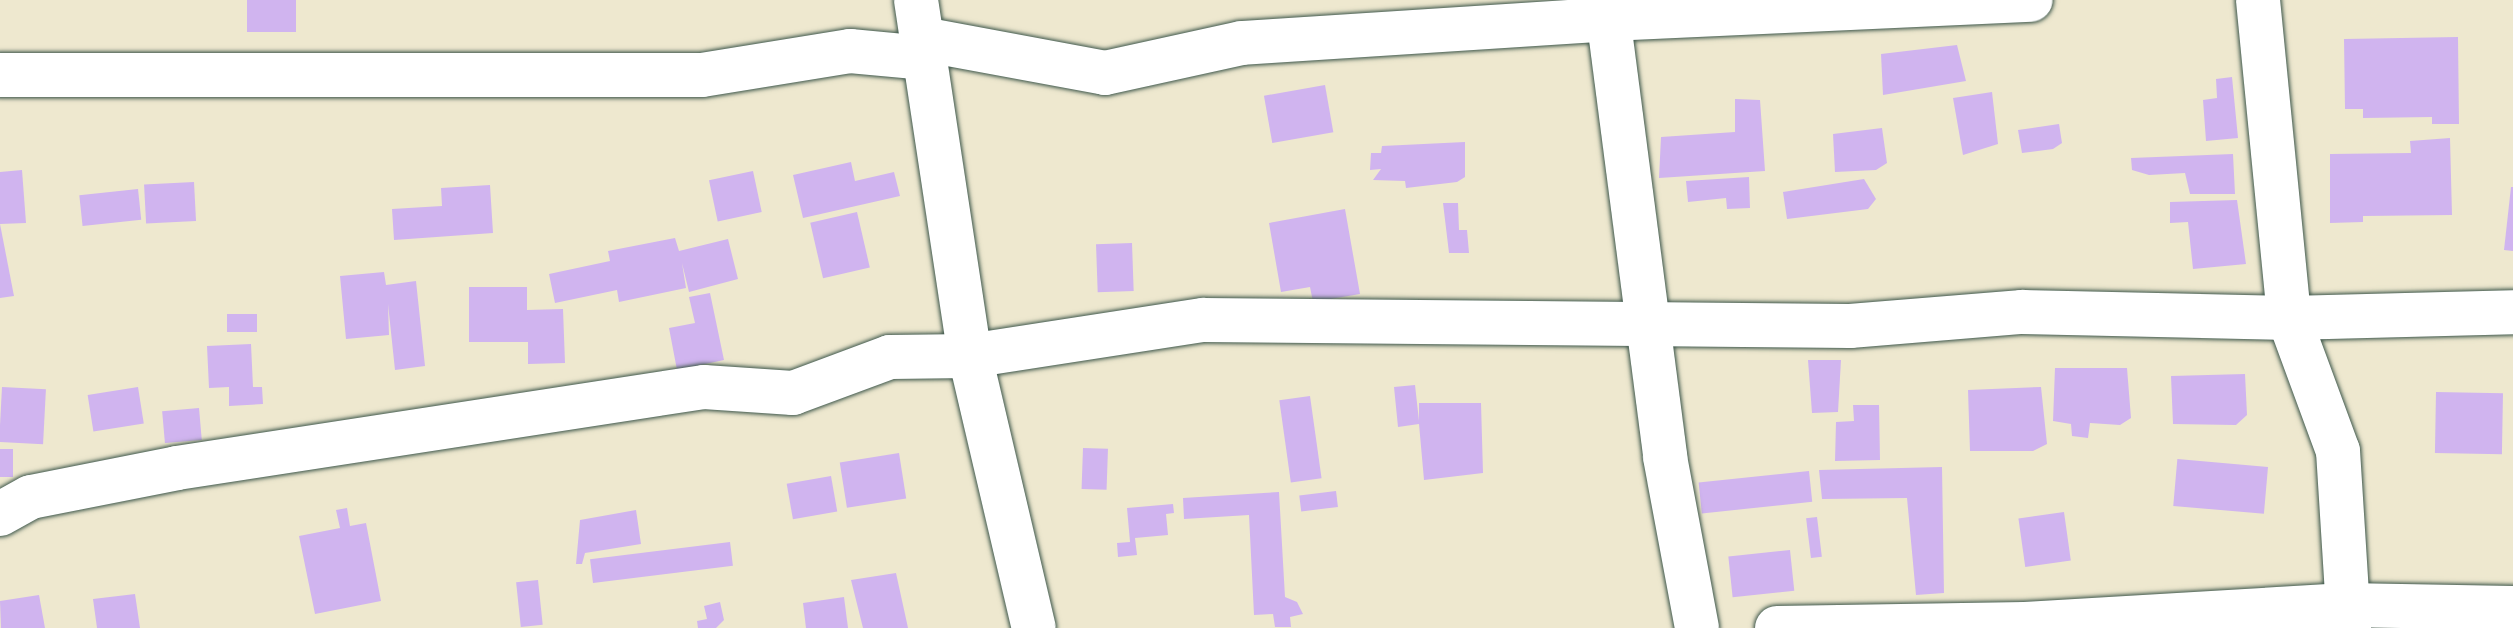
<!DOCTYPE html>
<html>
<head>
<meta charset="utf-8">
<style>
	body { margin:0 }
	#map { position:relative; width:2513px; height:628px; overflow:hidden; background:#eee8cf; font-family:Mynerve,sans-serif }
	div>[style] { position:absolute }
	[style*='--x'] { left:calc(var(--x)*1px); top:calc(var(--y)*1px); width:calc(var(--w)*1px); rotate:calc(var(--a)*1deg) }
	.building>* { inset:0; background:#d0b4ef; transform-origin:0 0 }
	.roads { filter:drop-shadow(0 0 2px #3e574b) drop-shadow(0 0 2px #3e574b) }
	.minor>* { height:44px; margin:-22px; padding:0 22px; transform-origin:22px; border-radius:22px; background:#fff }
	span { translate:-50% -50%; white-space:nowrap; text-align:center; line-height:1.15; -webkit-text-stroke:8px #f7f3e8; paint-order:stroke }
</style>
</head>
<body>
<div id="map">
	<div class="building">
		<div style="left:247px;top:0;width:49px;height:32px"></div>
		<div style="clip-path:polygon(2458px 37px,2459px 124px,2432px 124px,2432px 117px,2363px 118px,2363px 109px,2345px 109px,2344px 39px)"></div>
		<div style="clip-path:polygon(1957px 45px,1966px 81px,1883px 95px,1881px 54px)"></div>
		<div style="clip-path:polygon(2232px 77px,2238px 138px,2206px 141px,2203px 100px,2217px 98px,2216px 79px)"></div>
		<div style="left:1325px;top:85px;width:48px;height:62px;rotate:80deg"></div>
		<div style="clip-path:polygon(1992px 92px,1998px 144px,1963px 155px,1953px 98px)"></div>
		<div style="clip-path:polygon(1735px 99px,1760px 100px,1765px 171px,1659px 178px,1661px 137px,1735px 132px)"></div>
		<div style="clip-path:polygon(2059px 124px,2062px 143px,2053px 149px,2022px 153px,2018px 130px)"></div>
		<div style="clip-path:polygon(1882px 128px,1887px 163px,1876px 170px,1835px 172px,1833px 134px)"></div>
		<div style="clip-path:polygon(2450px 138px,2452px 215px,2363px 216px,2363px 222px,2330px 223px,2330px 154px,2411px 153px,2410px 141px)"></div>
		<div style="clip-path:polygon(1465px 142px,1465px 177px,1457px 182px,1406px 188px,1405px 181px,1373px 180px,1381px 169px,1370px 170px,1371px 153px,1381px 153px,1382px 146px)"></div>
		<div style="clip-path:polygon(2233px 154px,2235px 194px,2190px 194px,2185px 173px,2149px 175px,2132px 170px,2131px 158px)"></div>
		<div style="clip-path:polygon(851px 162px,855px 181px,894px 172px,900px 196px,803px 218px,793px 175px)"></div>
		<div style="clip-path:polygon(22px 170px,26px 223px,0 224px,0 172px)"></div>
		<div style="left:753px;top:171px;width:42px;height:45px;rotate:78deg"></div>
		<div style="clip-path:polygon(1749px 177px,1750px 208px,1727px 209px,1726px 198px,1688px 202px,1686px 181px)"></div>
		<div style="clip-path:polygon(1864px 179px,1876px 199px,1868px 209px,1787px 219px,1783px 192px)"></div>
		<div style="left:194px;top:182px;width:39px;height:50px;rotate:87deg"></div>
		<div style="clip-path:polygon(490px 185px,493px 233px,394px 240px,392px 209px,442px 206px,441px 188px)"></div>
		<div style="clip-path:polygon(2511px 187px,2513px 187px,2513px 251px,2504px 250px)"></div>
		<div style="left:138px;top:189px;width:31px;height:59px;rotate:84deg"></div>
		<div style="clip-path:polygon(2237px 200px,2246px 264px,2193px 269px,2188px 222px,2170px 223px,2170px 202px)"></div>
		<div style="clip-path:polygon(1443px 203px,1458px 203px,1459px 230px,1467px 230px,1469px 253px,1449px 253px)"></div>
		<div style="clip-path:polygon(1345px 209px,1360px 294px,1313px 302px,1310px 287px,1281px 292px,1269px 223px)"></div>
		<div style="left:857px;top:212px;width:57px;height:48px;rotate:77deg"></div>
		<div style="clip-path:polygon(0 224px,14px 296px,0 298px)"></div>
		<div style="clip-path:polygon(675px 238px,679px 251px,728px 239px,738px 279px,689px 292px,682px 263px,686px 288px,619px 302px,617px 290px,555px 303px,549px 274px,610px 261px,608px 251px)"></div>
		<div style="left:1132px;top:243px;width:48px;height:36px;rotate:88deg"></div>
		<div style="clip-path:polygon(384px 272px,386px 285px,416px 281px,425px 366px,395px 370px,388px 304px,389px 335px,346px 339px,340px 276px)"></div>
		<div style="clip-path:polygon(469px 287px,527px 287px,527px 310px,563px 309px,565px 363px,528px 364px,528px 342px,469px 342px)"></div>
		<div style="clip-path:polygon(710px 293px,724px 360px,677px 370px,669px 328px,695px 323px,689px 297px)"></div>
		<div style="left:227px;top:314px;width:30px;height:18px"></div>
		<div style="clip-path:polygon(251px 344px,253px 387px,262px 387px,263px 404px,229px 406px,229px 387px,209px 388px,207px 346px)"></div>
		<div style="clip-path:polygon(1808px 360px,1841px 360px,1838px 412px,1812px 413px)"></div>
		<div style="clip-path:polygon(2055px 368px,2127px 368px,2131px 418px,2120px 425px,2090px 423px,2088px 438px,2072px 436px,2071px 424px,2053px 421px)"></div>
		<div style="clip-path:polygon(2245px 374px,2247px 415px,2236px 425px,2173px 424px,2171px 376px)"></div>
		<div style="clip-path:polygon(1415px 385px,1419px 421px,1419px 403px,1481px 403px,1483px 473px,1424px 480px,1419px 424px,1398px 427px,1394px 387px)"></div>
		<div style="left:2px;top:387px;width:44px;height:55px;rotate:3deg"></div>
		<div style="left:138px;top:387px;width:37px;height:51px;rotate:81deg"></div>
		<div style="clip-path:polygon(2041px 387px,2047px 444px,2033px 451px,1970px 451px,1968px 390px)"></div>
		<div style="left:2436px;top:392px;width:67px;height:61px;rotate:1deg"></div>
		<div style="left:1310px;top:396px;width:83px;height:31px;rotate:82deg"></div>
		<div style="clip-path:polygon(1853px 405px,1879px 405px,1880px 460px,1835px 461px,1836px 422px,1854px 421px)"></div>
		<div style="left:199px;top:408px;width:32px;height:37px;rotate:85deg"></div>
		<div style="left:1083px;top:448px;width:25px;height:41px;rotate:2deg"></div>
		<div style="left:0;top:449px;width:13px;height:28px"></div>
		<div style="left:899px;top:453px;width:46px;height:60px;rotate:81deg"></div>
		<div style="clip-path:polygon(1942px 467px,1944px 593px,1916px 595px,1907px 498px,1822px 499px,1819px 470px)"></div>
		<div style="left:2268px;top:467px;width:47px;height:91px;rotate:95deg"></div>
		<div style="left:1809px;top:471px;width:31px;height:111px;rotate:84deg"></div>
		<div style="left:831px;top:476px;width:36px;height:45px;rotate:80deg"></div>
		<div style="left:1336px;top:491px;width:16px;height:37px;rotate:83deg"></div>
		<div style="clip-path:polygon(1279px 492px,1285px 597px,1297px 602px,1303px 614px,1290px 617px,1291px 627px,1275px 627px,1273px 614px,1254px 615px,1249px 515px,1184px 519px,1183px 498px)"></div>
		<div style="clip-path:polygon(1173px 504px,1174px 513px,1166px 514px,1168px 535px,1135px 538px,1137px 555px,1118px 557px,1117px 543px,1130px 542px,1127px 508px)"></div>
		<div style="clip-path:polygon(347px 508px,350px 526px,366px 523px,381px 601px,315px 614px,299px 536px,340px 528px,336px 510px)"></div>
		<div style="clip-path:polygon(636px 510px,641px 544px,585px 553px,582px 564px,576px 564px,580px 520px)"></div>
		<div style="left:2064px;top:512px;width:49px;height:46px;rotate:82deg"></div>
		<div style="left:1817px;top:517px;width:40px;height:11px;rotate:83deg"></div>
		<div style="left:730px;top:542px;width:24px;height:141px;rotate:83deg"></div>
		<div style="left:1790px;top:550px;width:41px;height:62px;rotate:84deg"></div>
		<div style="clip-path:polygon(896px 573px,908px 628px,863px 628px,851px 580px)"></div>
		<div style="left:538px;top:580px;width:45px;height:22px;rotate:84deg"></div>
		<div style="clip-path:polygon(135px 594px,140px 628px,97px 628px,93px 599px)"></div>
		<div style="clip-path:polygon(39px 595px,45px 628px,1px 628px,0 601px)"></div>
		<div style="clip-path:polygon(844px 597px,848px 628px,806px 628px,803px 603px)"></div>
		<div style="clip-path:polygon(720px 602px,724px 620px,716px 628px,698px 628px,697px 621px,707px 619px,704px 606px)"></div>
	</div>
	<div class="roads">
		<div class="minor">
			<div style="--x:916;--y:0;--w:360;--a:81.4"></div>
			<div style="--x:970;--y:356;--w:279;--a:76.8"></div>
			<div style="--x:1606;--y:0;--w:461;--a:82.6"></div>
			<div style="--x:1665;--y:457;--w:174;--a:79.4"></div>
			<div style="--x:2258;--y:0;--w:320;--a:84.4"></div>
			<div style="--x:2289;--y:318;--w:142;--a:69.8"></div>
			<div style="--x:2338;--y:451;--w:177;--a:86.4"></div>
			<div style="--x:922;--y:39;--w:186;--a:10.5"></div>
			<div style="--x:1105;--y:73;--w:140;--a:-12.4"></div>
			<div style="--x:1242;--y:43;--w:368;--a:-3.7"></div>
			<div style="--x:1609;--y:19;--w:422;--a:-2.6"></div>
			<div style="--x:0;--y:75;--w:702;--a:0"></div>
			<div style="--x:702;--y:75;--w:150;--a:-9.2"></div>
			<div style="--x:850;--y:51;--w:74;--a:5.4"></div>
			<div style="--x:0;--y:514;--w:35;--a:-29"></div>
			<div style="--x:31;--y:497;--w:149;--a:-11.2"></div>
			<div style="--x:177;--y:468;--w:533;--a:-8.74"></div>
			<div style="--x:704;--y:387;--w:89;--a:3.9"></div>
			<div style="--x:793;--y:393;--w:103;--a:-20.4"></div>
			<div style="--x:890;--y:357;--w:80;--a:-0.7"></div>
			<div style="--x:970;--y:356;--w:236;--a:-8.8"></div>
			<div style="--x:1203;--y:320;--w:647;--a:0.53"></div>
			<div style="--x:1850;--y:326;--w:173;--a:-4.7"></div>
			<div style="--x:2022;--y:312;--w:267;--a:1.3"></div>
			<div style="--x:2289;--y:318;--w:224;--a:-1.5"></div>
			<div style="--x:1777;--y:628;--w:248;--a:-0.9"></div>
			<div style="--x:2025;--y:624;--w:321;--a:-3.4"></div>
			<div style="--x:2345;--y:605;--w:168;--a:1"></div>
		</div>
	</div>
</div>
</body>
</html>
